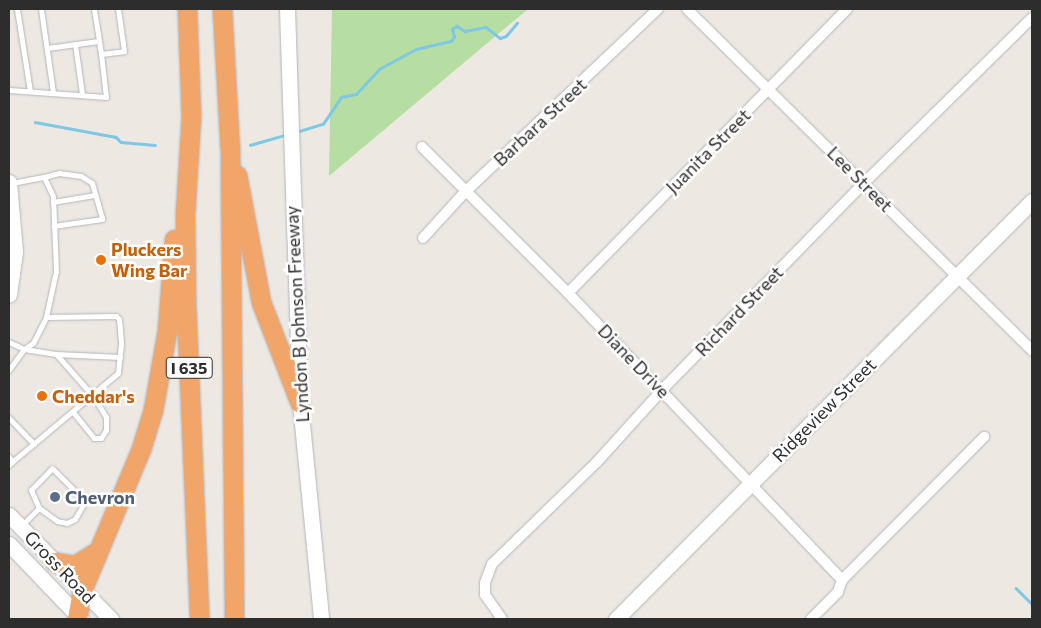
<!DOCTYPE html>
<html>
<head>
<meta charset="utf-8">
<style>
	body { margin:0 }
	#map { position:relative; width:1041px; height:628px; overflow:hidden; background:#ede8e1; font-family:Commissioner,sans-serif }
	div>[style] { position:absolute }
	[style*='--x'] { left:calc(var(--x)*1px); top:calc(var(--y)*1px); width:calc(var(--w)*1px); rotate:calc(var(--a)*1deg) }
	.green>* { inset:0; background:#b6dea2 }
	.stream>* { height:2.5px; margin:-1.25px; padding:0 1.25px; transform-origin:1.25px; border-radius:1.25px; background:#7dc8e5 }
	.roads { filter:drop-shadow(0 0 1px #b4b6bf) drop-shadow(0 0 1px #b4b6bf) }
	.lane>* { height:5px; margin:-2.5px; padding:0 2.5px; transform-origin:2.5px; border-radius:2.5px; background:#fff }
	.street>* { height:10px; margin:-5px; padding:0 5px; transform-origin:5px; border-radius:5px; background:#fff }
	.secondary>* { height:15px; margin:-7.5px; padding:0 7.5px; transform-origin:7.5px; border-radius:7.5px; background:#fff }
	.highway>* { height:19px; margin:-9.5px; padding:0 9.5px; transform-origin:9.5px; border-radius:9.5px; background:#f1a568 }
	.dots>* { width:14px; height:14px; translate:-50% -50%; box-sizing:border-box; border:2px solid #fff; border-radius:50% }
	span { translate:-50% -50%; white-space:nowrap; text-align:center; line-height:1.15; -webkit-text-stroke:5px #fff; paint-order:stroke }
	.shield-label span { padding:1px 4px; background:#fff; border:1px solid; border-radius:4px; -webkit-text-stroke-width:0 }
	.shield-label { font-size:16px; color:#2d2d2d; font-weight:700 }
	.street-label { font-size:18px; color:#2d2d2d }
	.food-label { font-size:18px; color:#c56008; font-weight:700 }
	.left { translate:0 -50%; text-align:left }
	.service-label { font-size:18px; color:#4e5e75; font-weight:700 }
	.frame { position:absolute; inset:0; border:10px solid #2d2d2d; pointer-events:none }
</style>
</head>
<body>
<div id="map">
	<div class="green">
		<div style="clip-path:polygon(332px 9px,528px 9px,329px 176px)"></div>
	</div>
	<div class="stream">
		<div style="--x:35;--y:122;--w:82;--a:10.5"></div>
		<div style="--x:116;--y:137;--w:7;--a:45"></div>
		<div style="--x:121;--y:142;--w:34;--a:5"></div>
		<div style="--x:296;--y:132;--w:28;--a:-17"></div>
		<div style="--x:323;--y:124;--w:32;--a:-56"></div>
		<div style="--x:341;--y:97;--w:15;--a:-11"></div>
		<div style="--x:356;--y:94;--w:34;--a:-47"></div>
		<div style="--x:379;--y:69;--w:42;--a:-28.4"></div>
		<div style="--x:416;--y:49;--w:36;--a:-13"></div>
		<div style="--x:451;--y:41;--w:5;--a:-53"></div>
		<div style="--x:454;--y:37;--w:8;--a:-104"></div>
		<div style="--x:452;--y:29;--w:6;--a:-31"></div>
		<div style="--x:457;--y:26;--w:9;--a:32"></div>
		<div style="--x:465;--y:31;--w:21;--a:-11"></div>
		<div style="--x:486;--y:27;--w:18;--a:38"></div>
		<div style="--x:500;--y:38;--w:6;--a:-18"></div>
		<div style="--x:506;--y:36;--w:17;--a:-50"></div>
		<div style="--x:250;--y:145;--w:37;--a:-16"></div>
		<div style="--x:1016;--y:588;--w:23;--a:45"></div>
	</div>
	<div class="roads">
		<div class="lane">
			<div style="--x:17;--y:9;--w:83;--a:81"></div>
			<div style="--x:41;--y:9;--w:84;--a:81.8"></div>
			<div style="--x:94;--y:9;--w:32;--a:81"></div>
			<div style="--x:75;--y:44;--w:50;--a:82"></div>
			<div style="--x:47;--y:48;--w:52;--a:-7.7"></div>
			<div style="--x:99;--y:41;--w:13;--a:81"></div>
			<div style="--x:9;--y:90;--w:97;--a:4.1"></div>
			<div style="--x:106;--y:97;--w:43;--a:-96.6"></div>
			<div style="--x:101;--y:54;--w:23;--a:-7"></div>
			<div style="--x:124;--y:51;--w:42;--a:-98.1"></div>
			<div style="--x:44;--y:177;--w:16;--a:-15"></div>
			<div style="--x:59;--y:173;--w:22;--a:8"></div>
			<div style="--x:81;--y:176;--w:13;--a:32"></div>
			<div style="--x:92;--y:183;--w:37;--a:74"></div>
			<div style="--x:102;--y:219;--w:49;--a:171.9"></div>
			<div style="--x:12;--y:183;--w:33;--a:-11"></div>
			<div style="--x:44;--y:177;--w:21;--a:65"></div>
			<div style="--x:53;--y:196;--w:75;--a:87.7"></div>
			<div style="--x:56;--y:271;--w:47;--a:102.3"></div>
			<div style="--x:46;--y:317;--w:70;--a:-0.8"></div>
			<div style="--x:116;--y:316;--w:4;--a:45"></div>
			<div style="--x:119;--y:319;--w:25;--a:85"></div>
			<div style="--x:121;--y:344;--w:29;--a:96"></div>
			<div style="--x:118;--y:373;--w:138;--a:140"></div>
			<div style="--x:53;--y:202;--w:43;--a:-9.5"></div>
			<div style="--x:9;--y:342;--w:17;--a:25"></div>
			<div style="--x:24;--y:349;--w:26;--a:126"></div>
			<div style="--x:24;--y:349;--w:32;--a:9"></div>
			<div style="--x:56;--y:354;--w:56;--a:48.6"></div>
			<div style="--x:93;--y:396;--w:25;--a:58"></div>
			<div style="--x:106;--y:417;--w:13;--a:90"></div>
			<div style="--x:106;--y:430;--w:9;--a:122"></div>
			<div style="--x:101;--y:438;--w:7;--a:180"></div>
			<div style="--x:94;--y:438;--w:33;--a:-129"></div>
			<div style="--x:24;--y:349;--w:11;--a:-34"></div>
			<div style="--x:33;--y:343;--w:29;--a:-63"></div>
			<div style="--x:56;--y:354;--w:64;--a:2.7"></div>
			<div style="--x:9;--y:418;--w:36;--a:46"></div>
			<div style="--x:9;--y:457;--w:6;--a:59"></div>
			<div style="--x:12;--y:462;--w:4;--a:135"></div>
			<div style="--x:21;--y:526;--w:25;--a:-45"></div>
			<div style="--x:39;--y:508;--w:20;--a:-114"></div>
			<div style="--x:31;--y:490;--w:30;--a:-46"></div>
			<div style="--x:52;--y:468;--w:34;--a:45"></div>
			<div style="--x:76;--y:492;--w:15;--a:62"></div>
			<div style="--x:83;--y:505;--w:16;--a:120"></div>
			<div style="--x:75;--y:519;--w:9;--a:153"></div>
			<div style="--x:67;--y:523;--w:10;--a:-169"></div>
			<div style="--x:57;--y:521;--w:22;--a:-144"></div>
		</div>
		<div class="street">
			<div style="--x:687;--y:9;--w:486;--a:44.7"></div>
			<div style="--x:422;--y:147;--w:206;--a:45"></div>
			<div style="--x:568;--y:293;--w:397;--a:46.3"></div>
			<div style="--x:423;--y:238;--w:62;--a:-47.6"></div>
			<div style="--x:465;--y:192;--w:266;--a:-43.5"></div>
			<div style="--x:568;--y:293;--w:398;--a:-45.5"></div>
			<div style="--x:502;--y:619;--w:29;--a:-125"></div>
			<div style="--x:485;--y:595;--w:12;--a:-90"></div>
			<div style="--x:485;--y:583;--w:20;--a:-70"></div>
			<div style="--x:492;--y:564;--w:146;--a:-44.2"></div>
			<div style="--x:597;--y:462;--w:97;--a:-47.9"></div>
			<div style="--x:662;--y:390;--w:289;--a:-45.7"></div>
			<div style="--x:864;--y:183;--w:235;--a:-44.5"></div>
			<div style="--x:811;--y:619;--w:38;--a:-45"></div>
			<div style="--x:838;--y:592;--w:13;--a:-72"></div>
			<div style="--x:842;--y:580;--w:202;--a:-45.2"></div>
		</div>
		<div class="secondary">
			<div style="--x:287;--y:9;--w:394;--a:88.1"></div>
			<div style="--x:300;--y:403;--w:217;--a:84.4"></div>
			<div style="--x:9;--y:182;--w:70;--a:85.1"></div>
			<div style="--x:15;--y:252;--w:43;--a:97.9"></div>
			<div style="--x:9;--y:515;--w:146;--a:45.6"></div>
			<div style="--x:9;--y:544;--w:104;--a:46.2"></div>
			<div style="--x:616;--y:619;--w:590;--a:-45.14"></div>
		</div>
		<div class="highway">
			<div style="--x:187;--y:9;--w:107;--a:87.9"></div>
			<div style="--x:191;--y:116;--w:98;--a:93.5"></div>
			<div style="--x:185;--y:214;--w:90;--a:89.4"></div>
			<div style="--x:186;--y:304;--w:315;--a:87.6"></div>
			<div style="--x:222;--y:9;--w:141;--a:86.8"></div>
			<div style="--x:230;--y:150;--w:469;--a:89.5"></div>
			<div style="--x:237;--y:175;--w:129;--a:79.3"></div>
			<div style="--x:261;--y:302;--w:108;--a:68.9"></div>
			<div style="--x:55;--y:562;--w:20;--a:9"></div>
			<div style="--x:75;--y:565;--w:25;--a:-32"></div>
			<div style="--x:77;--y:619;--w:29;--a:-80"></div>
			<div style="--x:82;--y:590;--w:153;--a:-67.3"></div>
			<div style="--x:141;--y:449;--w:41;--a:-72.9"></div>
			<div style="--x:153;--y:410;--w:80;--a:-80"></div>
			<div style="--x:167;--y:331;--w:92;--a:-85.6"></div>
		</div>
	</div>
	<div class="dots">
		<div style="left:101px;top:260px;background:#e8710a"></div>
		<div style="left:42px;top:396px;background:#e8710a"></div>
		<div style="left:55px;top:497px;background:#5c6f8a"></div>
	</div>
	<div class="shield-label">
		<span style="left:189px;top:368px">I 635</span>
	</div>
	<div class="street-label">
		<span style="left:540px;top:122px;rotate:-43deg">Barbara Street</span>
		<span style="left:708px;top:151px;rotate:-45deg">Juanita Street</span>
		<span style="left:860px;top:179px;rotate:45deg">Lee Street</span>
		<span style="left:739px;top:311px;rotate:-46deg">Richard Street</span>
		<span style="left:297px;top:314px;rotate:-93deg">Lyndon B Johnson Freeway</span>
		<span style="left:634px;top:361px;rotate:46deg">Diane Drive</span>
		<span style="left:824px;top:410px;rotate:-45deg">Ridgeview Street</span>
		<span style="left:60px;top:567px;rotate:46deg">Gross Road</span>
	</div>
	<div class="food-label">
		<span class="left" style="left:111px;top:260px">Pluckers<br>Wing Bar</span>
		<span class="left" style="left:52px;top:396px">Cheddar's</span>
	</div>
	<div class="service-label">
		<span class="left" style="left:65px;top:497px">Chevron</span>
	</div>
	<div class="frame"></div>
</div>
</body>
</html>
